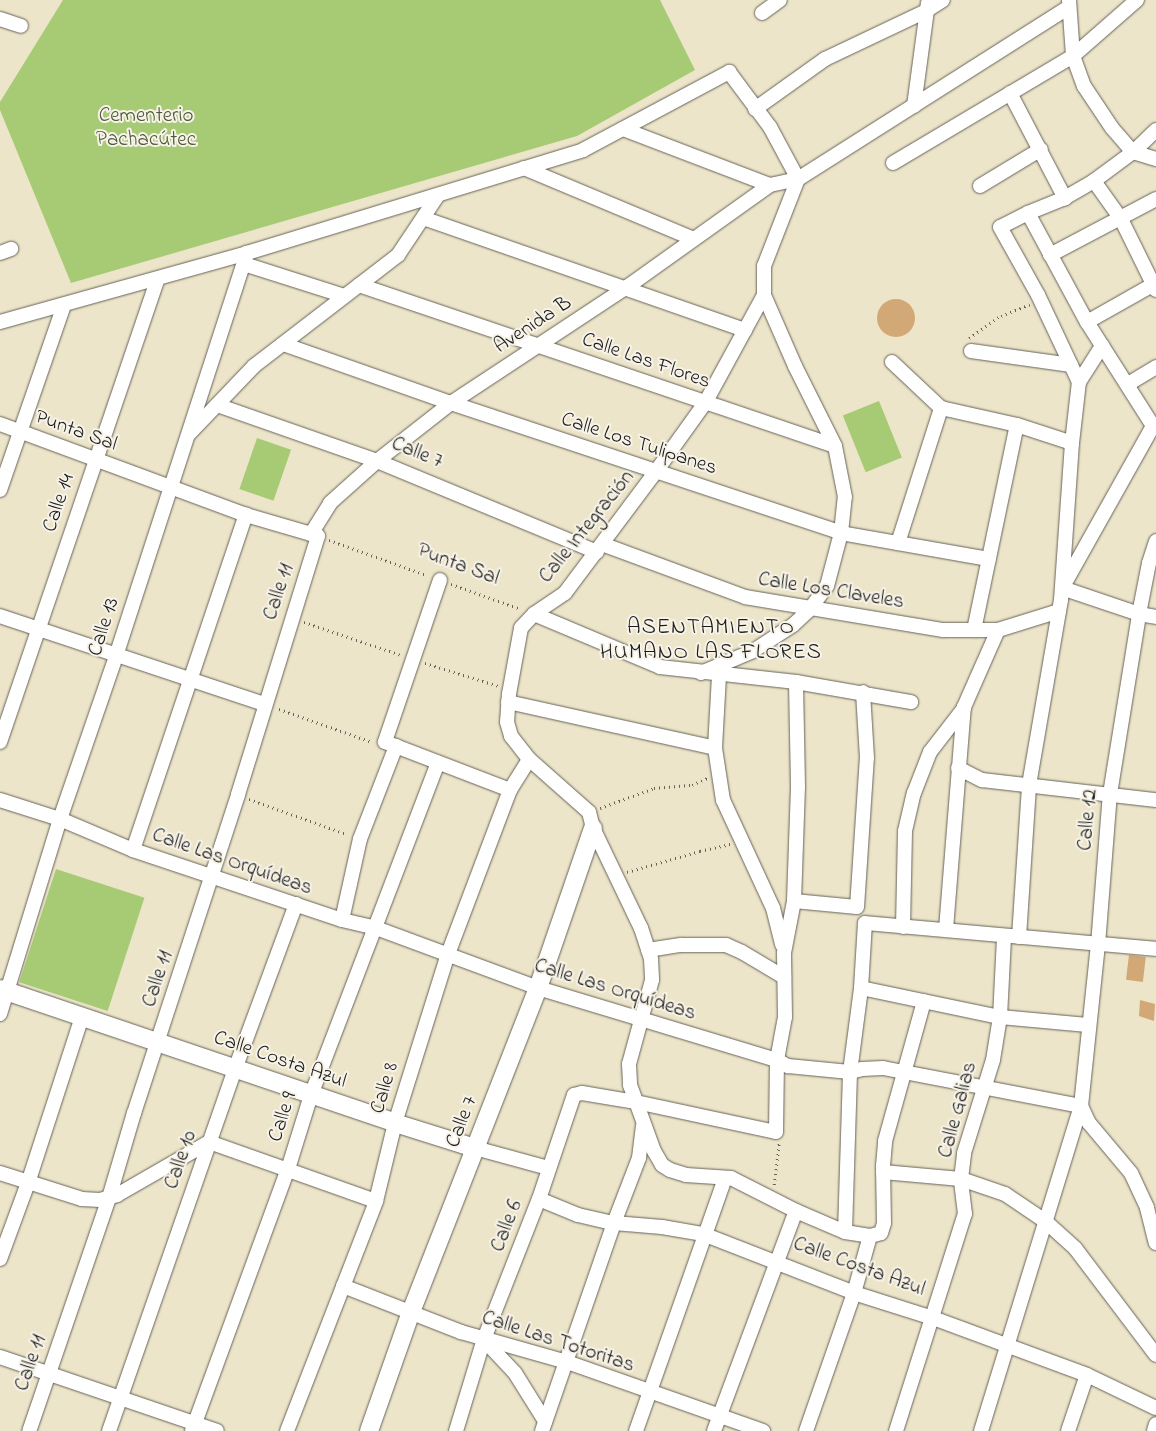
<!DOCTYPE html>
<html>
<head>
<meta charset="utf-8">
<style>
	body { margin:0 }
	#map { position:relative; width:1156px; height:1431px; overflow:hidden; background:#ede5c9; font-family:"Indie Flower",sans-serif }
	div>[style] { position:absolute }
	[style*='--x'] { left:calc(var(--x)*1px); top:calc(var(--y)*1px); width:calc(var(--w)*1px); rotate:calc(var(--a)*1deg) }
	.green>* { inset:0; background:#a7ca74; transform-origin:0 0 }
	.building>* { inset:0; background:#d2a876; transform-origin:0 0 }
	.round { border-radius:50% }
	.path>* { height:2.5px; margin-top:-1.25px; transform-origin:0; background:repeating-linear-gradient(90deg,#656259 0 1px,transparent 0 5px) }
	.roads { filter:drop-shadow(0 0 1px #656259) drop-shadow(0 0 1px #656259) }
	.minor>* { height:14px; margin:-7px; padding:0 7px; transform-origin:7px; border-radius:7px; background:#fff }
	.tertiary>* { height:18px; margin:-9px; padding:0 9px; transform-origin:9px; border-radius:9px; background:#fff }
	span { translate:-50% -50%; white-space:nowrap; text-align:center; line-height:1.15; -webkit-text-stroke:4px #f7f3e8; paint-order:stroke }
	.park-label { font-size:21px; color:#4d593b }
	.street-label { font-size:21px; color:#1c1c1c }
	.neighbourhood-label { font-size:22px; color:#1c1c1c; letter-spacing:1px }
</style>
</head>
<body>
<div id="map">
	<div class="green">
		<div style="clip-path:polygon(63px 0,660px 0,695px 70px,577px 136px,71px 283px,0 110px,0 102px)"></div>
		<div style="left:879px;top:401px;width:61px;height:39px;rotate:68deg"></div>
		<div style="left:257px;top:438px;width:36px;height:54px;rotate:19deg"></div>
		<div style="left:56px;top:869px;width:93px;height:119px;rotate:18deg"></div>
	</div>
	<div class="building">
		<div class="round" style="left:877px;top:299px;width:38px;height:38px"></div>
		<div style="left:1129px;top:955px;width:17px;height:25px;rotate:7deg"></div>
		<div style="clip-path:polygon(1140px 1000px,1155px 1004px,1154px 1021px,1139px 1016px)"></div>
	</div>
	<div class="path">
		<div style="--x:969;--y:338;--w:39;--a:-35"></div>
		<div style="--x:1001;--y:316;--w:31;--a:-22"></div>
		<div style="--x:329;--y:540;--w:104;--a:19.7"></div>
		<div style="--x:451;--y:584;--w:74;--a:19.7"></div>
		<div style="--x:304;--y:622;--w:102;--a:18.8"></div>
		<div style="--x:425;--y:663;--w:77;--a:17.3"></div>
		<div style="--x:279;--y:709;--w:99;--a:19.5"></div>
		<div style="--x:249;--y:799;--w:104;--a:19.7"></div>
		<div style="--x:600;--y:808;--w:58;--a:-20.3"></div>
		<div style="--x:654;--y:788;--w:38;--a:-5"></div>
		<div style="--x:692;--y:785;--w:17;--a:-25"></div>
		<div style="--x:627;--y:872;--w:76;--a:-16"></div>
		<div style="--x:700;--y:851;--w:31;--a:-13"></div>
		<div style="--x:774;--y:1185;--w:42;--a:-83.2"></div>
	</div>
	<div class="roads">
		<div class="minor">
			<div style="--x:1069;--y:0;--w:56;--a:85.9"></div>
			<div style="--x:1073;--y:56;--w:32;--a:70"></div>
			<div style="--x:1084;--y:86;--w:50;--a:56.3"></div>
			<div style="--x:1112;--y:128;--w:32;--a:49"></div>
			<div style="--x:1133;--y:152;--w:24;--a:17"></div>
			<div style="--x:762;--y:13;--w:22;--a:-36"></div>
			<div style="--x:0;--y:19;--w:22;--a:18"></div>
			<div style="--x:1010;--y:93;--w:119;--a:62.4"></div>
			<div style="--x:914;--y:106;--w:104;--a:-82.3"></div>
			<div style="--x:755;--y:109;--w:86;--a:-35.5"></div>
			<div style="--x:825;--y:59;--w:112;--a:-25.4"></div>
			<div style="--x:926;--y:11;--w:20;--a:-33"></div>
			<div style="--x:623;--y:129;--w:157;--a:20.9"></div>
			<div style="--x:1156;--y:130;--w:32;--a:136"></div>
			<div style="--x:1133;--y:152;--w:49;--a:143.4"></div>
			<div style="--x:1094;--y:181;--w:34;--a:150"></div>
			<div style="--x:1065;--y:198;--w:40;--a:158"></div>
			<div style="--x:1028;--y:213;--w:124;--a:61.6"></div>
			<div style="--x:1087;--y:322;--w:123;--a:57.6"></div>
			<div style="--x:1153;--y:426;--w:3;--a:18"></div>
			<div style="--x:893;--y:163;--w:209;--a:-30.7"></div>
			<div style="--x:1073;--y:56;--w:85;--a:-41.2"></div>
			<div style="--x:524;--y:168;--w:184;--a:22.7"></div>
			<div style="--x:1094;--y:181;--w:47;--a:54.6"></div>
			<div style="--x:1121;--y:219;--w:79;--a:63.8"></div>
			<div style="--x:980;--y:186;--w:71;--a:-31.2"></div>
			<div style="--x:1028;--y:213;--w:31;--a:153"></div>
			<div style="--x:1000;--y:227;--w:78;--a:60.8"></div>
			<div style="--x:1038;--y:295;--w:96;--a:64.8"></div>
			<div style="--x:423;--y:218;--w:341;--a:19.2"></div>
			<div style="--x:0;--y:253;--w:12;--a:-20"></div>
			<div style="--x:1050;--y:255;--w:120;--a:-27.8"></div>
			<div style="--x:244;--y:264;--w:105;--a:17.7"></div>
			<div style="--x:359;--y:285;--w:502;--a:18.69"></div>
			<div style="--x:764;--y:295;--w:123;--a:118.6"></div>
			<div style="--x:705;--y:403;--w:82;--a:125.6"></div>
			<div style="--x:657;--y:470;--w:154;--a:126.8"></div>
			<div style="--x:565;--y:593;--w:37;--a:146"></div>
			<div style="--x:534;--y:614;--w:19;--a:133"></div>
			<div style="--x:521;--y:628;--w:67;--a:100.3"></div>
			<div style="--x:509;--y:694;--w:28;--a:94"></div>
			<div style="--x:507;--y:722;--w:15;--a:74"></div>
			<div style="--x:511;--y:736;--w:29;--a:52"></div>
			<div style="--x:529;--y:759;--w:80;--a:41.5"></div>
			<div style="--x:589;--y:812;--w:16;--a:76"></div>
			<div style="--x:593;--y:828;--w:111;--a:64.4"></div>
			<div style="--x:641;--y:928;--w:33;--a:72"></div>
			<div style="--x:651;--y:959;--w:21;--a:87"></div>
			<div style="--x:652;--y:980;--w:87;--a:105.3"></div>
			<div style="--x:629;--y:1064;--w:21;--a:87"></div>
			<div style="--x:630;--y:1085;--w:70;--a:70"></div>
			<div style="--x:654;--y:1151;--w:16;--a:60"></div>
			<div style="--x:662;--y:1165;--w:9;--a:32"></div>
			<div style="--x:670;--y:1170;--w:17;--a:17"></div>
			<div style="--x:686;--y:1175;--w:45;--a:3.8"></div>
			<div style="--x:731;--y:1178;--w:73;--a:26.9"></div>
			<div style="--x:796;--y:1211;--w:53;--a:23.2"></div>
			<div style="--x:845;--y:1232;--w:25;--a:9"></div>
			<div style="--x:870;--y:1236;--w:11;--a:-15"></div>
			<div style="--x:881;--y:1233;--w:10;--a:-73"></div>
			<div style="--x:884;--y:1223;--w:57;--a:-91"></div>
			<div style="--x:883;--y:1166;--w:25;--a:-85"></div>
			<div style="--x:885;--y:1141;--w:145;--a:-74.4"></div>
			<div style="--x:0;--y:322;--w:256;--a:-15.6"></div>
			<div style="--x:247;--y:253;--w:351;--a:-17"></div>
			<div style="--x:583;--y:150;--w:166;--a:-28.1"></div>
			<div style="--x:729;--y:72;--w:69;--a:53.3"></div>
			<div style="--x:770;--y:127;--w:59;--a:61.7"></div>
			<div style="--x:1087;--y:322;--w:79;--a:-29.5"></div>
			<div style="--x:283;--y:344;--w:178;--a:19.4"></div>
			<div style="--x:451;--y:403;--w:411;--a:18.4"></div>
			<div style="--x:841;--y:533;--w:150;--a:10"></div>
			<div style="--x:971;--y:351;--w:101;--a:8"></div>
			<div style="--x:892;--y:362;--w:67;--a:43.2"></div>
			<div style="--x:941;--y:408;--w:78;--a:12.6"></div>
			<div style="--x:1017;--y:425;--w:58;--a:18.1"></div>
			<div style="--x:1128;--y:384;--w:33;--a:-31"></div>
			<div style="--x:217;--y:405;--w:170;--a:19.3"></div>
			<div style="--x:377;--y:461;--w:238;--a:22.5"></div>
			<div style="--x:0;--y:424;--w:262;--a:20.3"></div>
			<div style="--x:246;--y:515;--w:75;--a:16.3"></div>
			<div style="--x:318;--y:536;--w:271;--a:107.2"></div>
			<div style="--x:238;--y:795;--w:335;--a:108.1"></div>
			<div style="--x:134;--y:1113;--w:89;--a:106.4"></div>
			<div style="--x:109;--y:1198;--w:246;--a:108.9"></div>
			<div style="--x:1153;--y:426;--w:186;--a:119.3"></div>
			<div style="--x:1062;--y:588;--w:81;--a:18.7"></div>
			<div style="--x:1139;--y:614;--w:17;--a:10"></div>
			<div style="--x:189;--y:434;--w:94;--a:-46.3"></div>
			<div style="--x:254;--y:366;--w:182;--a:-37.6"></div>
			<div style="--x:398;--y:255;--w:72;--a:-56.3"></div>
			<div style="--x:0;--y:490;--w:196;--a:-70.9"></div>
			<div style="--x:311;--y:534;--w:36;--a:-58"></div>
			<div style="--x:330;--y:503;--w:63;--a:-41.8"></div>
			<div style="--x:377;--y:461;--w:94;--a:-38.1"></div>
			<div style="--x:451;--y:403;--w:211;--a:-33.4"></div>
			<div style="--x:627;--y:287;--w:176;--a:-35.5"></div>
			<div style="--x:770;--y:185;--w:29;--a:-12"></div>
			<div style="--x:798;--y:179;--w:321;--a:-32.4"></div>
			<div style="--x:898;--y:543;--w:142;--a:-72.3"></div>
			<div style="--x:602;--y:544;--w:153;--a:20.3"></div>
			<div style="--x:745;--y:597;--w:201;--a:9.5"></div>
			<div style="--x:943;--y:630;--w:55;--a:0"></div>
			<div style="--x:998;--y:630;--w:64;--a:-17.3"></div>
			<div style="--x:440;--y:580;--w:171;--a:108.8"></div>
			<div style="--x:385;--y:742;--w:134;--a:21"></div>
			<div style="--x:534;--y:614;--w:137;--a:22.8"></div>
			<div style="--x:660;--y:667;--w:137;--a:6.3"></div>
			<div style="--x:796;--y:682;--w:117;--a:9.9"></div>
			<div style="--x:0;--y:616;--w:279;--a:18.4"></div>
			<div style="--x:974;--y:630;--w:209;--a:-78.2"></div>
			<div style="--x:701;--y:673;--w:56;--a:-22.9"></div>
			<div style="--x:753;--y:651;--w:48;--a:-33"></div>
			<div style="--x:793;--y:625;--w:23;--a:-43"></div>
			<div style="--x:810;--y:609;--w:29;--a:-54"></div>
			<div style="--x:827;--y:586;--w:55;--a:-75.2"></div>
			<div style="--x:841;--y:533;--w:36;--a:-84"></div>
			<div style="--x:845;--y:497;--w:52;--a:-101.1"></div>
			<div style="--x:835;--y:446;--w:89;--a:-116.6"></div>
			<div style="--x:795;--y:366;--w:77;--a:-113.6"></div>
			<div style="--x:764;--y:295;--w:29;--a:-90"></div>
			<div style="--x:764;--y:266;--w:93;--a:-68.7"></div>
			<div style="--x:719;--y:676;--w:72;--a:93.2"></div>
			<div style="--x:715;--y:748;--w:53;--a:81.3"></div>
			<div style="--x:723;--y:800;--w:119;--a:65.2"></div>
			<div style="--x:773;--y:908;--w:38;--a:76"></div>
			<div style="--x:508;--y:702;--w:212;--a:12.5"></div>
			<div style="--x:0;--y:742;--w:489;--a:-71.2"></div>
			<div style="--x:958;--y:768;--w:27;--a:27"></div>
			<div style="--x:982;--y:780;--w:175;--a:6.6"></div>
			<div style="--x:0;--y:800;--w:63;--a:17.6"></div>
			<div style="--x:60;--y:819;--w:79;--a:23"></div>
			<div style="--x:133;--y:850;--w:220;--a:18.5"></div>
			<div style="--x:342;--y:920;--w:35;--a:13"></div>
			<div style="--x:376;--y:928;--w:173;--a:20.3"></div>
			<div style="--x:538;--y:988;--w:250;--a:16.8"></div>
			<div style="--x:777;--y:1060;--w:13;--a:29"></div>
			<div style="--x:788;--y:1066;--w:62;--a:5.5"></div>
			<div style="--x:850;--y:1072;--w:12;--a:-14"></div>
			<div style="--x:862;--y:1069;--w:21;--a:-3"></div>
			<div style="--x:883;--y:1068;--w:202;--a:10.9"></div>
			<div style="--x:133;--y:850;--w:354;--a:-71.4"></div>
			<div style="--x:794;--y:901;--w:63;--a:5.4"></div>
			<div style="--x:857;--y:907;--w:149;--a:-86.2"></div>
			<div style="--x:867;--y:758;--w:66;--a:-93.5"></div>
			<div style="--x:342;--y:920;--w:83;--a:-77.5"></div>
			<div style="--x:360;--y:839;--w:100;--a:-68.8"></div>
			<div style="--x:903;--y:927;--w:96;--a:-88.8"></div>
			<div style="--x:905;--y:831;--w:39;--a:-77"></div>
			<div style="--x:914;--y:793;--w:44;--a:-68.7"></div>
			<div style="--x:930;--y:752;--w:56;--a:-52.3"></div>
			<div style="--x:946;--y:929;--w:223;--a:-85.4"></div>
			<div style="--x:964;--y:707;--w:84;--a:-66.2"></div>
			<div style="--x:1019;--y:937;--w:152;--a:-86.2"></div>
			<div style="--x:1029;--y:785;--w:188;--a:-80.2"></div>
			<div style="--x:1061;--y:600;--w:157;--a:-86"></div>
			<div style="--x:1072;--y:443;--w:61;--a:-83.5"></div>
			<div style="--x:1079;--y:382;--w:43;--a:-57.4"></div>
			<div style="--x:648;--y:950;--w:33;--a:-9"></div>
			<div style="--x:681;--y:945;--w:45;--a:0"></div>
			<div style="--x:726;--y:945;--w:17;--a:24"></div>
			<div style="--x:742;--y:952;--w:49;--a:30.8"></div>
			<div style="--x:861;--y:988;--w:142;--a:11.8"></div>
			<div style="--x:1000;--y:1017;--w:88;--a:5.2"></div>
			<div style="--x:0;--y:1014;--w:204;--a:-72.9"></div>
			<div style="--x:60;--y:819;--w:172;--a:-71"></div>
			<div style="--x:116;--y:656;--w:424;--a:-72"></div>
			<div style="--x:1081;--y:1106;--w:19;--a:65"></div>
			<div style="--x:1089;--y:1123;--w:65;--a:50"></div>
			<div style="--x:1131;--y:1173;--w:38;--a:65"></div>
			<div style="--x:1147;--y:1208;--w:36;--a:76"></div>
			<div style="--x:475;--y:1148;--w:76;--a:15.3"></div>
			<div style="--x:883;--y:1172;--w:78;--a:5.1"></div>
			<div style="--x:961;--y:1179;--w:46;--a:18.8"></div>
			<div style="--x:1005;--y:1194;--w:48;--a:34"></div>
			<div style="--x:1045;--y:1221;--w:40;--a:42"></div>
			<div style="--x:1075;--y:1248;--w:134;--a:52.9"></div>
			<div style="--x:0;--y:1173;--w:86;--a:17.6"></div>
			<div style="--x:82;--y:1199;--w:18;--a:3"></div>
			<div style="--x:100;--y:1200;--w:18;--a:-16"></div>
			<div style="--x:117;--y:1195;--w:106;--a:-29.9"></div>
			<div style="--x:209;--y:1142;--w:177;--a:19.5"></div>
			<div style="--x:539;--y:1199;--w:42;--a:22.3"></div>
			<div style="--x:578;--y:1215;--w:37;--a:13"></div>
			<div style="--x:614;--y:1223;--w:48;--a:4.8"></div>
			<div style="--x:662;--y:1227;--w:42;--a:9.7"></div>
			<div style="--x:703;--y:1234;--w:162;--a:21.3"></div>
			<div style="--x:854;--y:1293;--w:83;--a:17.6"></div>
			<div style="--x:933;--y:1318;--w:164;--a:20.3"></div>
			<div style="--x:1087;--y:1375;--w:76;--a:25.6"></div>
			<div style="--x:845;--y:1232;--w:160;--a:-88.2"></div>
			<div style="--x:850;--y:1072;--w:85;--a:-82.5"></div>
			<div style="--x:861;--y:988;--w:65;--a:-86.5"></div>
			<div style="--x:865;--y:923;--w:292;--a:5.1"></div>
			<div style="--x:0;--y:1259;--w:81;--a:-69.8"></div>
			<div style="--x:28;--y:1183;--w:175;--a:-72"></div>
			<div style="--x:343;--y:1286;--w:127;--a:21.3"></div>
			<div style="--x:461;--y:1332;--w:110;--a:15.8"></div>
			<div style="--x:567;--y:1362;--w:208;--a:19.4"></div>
			<div style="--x:484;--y:1340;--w:45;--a:46.8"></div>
			<div style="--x:515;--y:1373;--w:57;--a:58"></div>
			<div style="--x:0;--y:1357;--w:229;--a:18.8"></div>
			<div style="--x:109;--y:1431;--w:383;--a:-70.8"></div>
			<div style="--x:235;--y:1069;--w:176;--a:-69.7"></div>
			<div style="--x:192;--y:1431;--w:279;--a:-69.9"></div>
			<div style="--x:288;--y:1169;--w:77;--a:-72.7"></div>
			<div style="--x:311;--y:1095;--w:356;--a:-69.1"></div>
			<div style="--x:287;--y:1431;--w:247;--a:-68.8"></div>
			<div style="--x:376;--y:1201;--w:80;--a:-76.3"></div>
			<div style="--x:395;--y:1123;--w:177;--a:-72.6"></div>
			<div style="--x:448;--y:954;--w:175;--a:-69.3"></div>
			<div style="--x:510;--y:790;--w:36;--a:-58"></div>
			<div style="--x:456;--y:1431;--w:96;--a:-73.1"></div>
			<div style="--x:484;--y:1339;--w:150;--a:-68.6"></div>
			<div style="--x:539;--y:1199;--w:110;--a:-71.4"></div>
			<div style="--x:574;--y:1095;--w:8;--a:-14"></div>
			<div style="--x:582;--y:1093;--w:55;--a:9.5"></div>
			<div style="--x:636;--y:1102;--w:143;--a:12.1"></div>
			<div style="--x:776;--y:1132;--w:72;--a:-89.2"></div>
			<div style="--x:777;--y:1060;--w:44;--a:-79.5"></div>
			<div style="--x:785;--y:1017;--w:64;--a:-90.9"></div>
			<div style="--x:784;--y:953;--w:53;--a:-79.1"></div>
			<div style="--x:794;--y:901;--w:114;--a:-88"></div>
			<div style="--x:798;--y:787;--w:105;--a:-91.1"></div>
			<div style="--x:542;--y:1431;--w:220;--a:-70.9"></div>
			<div style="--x:614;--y:1223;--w:70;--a:-69"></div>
			<div style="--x:639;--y:1158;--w:32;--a:-83"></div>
			<div style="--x:636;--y:1431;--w:268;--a:-70.6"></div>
			<div style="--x:714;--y:1431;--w:235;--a:-69.6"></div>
			<div style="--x:806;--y:1431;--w:146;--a:-70.8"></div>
			<div style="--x:854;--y:1293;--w:59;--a:-74.3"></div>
			<div style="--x:896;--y:1431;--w:228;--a:-72.4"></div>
			<div style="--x:965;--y:1214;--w:35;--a:-97"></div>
			<div style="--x:961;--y:1179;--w:26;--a:-83"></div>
			<div style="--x:964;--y:1153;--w:97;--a:-72.7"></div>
			<div style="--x:993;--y:1060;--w:44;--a:-80.8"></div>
			<div style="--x:1000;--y:1017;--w:80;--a:-87.1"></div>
			<div style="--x:981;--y:1431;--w:340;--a:-72.9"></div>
			<div style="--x:1081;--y:1106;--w:162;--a:-84"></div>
			<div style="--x:1098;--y:945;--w:151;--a:-85.5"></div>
			<div style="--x:1110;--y:794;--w:182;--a:-80.8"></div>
			<div style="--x:1139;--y:614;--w:52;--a:-78.9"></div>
			<div style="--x:1149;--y:563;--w:23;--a:-72"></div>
			<div style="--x:1068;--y:1431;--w:59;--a:-71.3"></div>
			<div style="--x:1154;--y:1431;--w:7;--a:-74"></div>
		</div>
		<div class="tertiary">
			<div style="--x:0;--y:989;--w:417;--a:18.7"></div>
			<div style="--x:395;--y:1123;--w:84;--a:17.4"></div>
			<div style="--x:369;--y:1431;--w:126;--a:-70.6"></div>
			<div style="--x:411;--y:1312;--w:348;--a:-68.6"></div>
			<div style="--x:538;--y:988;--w:169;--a:-71"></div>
		</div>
	</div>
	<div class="park-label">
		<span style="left:146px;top:128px">Cementerio<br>Pachacútec</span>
	</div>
	<div class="street-label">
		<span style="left:533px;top:325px;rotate:-33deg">Avenida B</span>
		<span style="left:646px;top:361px;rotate:19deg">Calle Las Flores</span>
		<span style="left:76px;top:431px;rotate:20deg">Punta Sal</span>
		<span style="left:639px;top:444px;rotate:18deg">Calle Los Tulipanes</span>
		<span style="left:417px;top:453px;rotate:22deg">Calle 7</span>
		<span style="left:59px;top:503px;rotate:-71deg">Calle 14</span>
		<span style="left:587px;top:527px;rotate:-51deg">Calle Integración</span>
		<span style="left:458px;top:565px;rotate:20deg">Punta Sal</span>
		<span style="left:831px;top:591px;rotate:9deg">Calle Los Claveles</span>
		<span style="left:279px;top:592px;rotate:-72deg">Calle 11</span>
		<span style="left:104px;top:627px;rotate:-72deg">Calle 13</span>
		<span style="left:1088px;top:820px;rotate:-85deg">Calle 12</span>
		<span style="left:232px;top:862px;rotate:19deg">Calle Las Orquídeas</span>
		<span style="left:158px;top:979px;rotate:-72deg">Calle 11</span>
		<span style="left:615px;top:990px;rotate:17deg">Calle Las Orquídeas</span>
		<span style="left:280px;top:1060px;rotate:19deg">Calle Costa Azul</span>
		<span style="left:385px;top:1088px;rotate:-73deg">Calle 8</span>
		<span style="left:958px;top:1110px;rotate:-75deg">Calle Galias</span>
		<span style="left:283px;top:1117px;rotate:-72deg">Calle 9</span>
		<span style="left:462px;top:1122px;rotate:-69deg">Calle 7</span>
		<span style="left:181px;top:1160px;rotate:-71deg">Calle 10</span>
		<span style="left:507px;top:1226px;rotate:-69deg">Calle 6</span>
		<span style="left:859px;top:1267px;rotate:20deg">Calle Costa Azul</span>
		<span style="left:558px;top:1342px;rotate:18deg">Calle Las Totoritas</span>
		<span style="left:31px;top:1363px;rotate:-71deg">Calle 11</span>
	</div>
	<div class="neighbourhood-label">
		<span style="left:711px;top:641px">ASENTAMIENTO<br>HUMANO LAS FLORES</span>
	</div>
</div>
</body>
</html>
